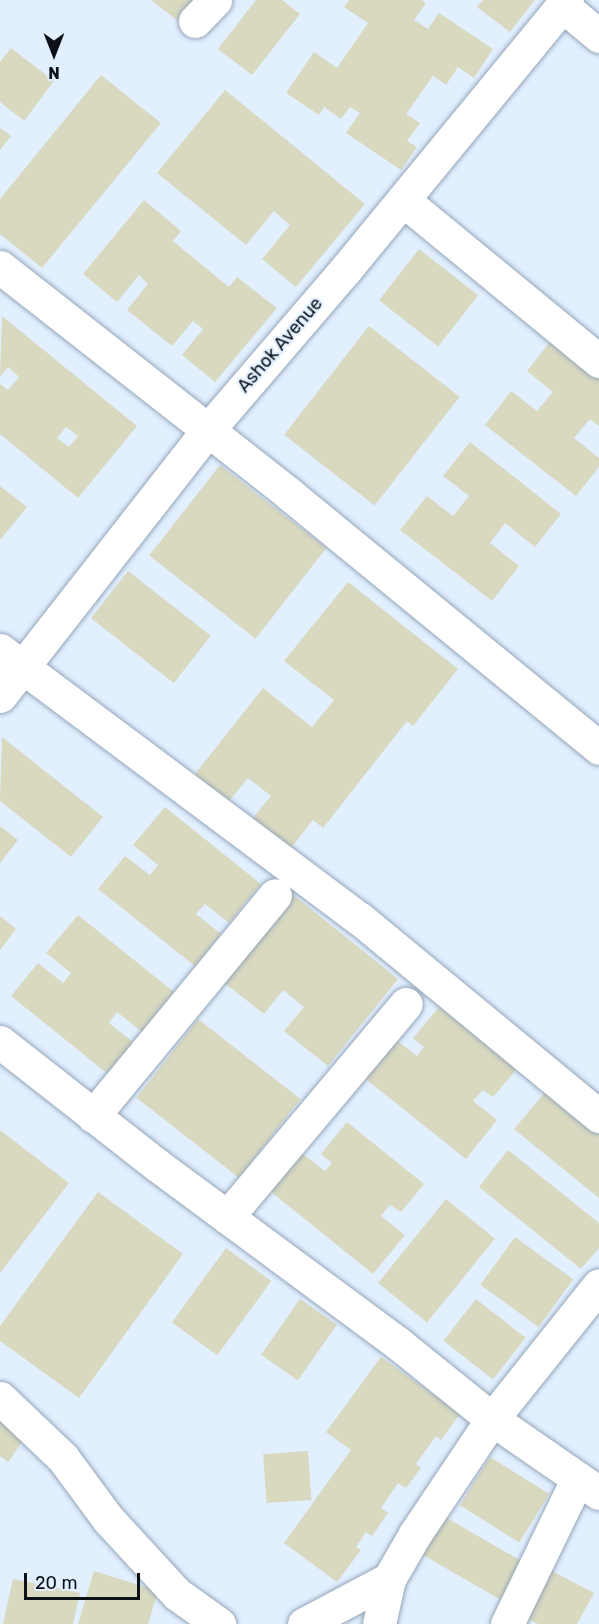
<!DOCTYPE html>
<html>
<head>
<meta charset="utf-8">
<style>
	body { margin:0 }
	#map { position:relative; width:599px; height:1624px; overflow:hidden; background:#e1efff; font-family:Rubik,sans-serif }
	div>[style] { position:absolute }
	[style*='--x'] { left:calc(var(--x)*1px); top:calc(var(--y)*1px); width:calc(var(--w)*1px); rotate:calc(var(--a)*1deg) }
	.building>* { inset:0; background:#d9d9c0; transform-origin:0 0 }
	.roads { filter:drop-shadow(0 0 2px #95a6b8) drop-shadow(0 0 2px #95a6b8) }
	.minor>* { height:33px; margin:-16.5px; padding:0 16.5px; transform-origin:16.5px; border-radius:16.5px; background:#fff }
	span { translate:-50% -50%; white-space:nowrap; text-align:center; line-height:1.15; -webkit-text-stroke:4.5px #e1efff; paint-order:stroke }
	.street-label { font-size:18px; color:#0b1117 }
	.north { position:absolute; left:24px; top:24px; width:60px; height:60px; -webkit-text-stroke:4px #e1efff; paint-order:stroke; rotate:180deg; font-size:16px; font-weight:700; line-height:24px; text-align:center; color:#0b1117 }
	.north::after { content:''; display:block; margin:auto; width:21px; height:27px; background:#0b1117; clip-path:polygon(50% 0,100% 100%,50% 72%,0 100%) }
	.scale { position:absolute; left:24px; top:1573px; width:116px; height:27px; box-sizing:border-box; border:3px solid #0b1117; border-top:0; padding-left:8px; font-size:18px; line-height:21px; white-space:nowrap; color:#0b1117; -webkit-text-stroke:4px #e1efff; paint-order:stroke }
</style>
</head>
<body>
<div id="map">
	<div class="building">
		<div style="clip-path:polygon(151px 0,206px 0,186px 27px)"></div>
		<div style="clip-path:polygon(256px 0,282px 0,300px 14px,252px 75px,218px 49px)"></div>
		<div style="clip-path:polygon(349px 0,421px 0,426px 3px,414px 20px,428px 29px,439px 13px,493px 49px,474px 78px,458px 67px,446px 85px,433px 76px,406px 114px,420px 123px,407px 141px,417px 147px,401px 170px,346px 133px,360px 113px,350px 107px,341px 119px,324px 107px,319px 115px,286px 93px,314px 52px,337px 68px,368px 23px,344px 7px)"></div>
		<div style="clip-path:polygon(483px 0,535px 0,510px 32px,477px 7px)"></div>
		<div style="clip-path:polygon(11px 48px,54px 81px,24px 121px,0 102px,0 62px)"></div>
		<div style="clip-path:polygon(101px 75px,161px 123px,42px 268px,0 234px,0 199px)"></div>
		<div style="clip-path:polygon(225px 90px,365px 204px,296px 287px,262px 259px,290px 225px,274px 211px,246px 245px,157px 173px)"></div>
		<div style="clip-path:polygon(0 128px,11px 136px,0 150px)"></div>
		<div style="clip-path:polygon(144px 200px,181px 231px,173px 241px,229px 287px,237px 277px,277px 308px,215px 382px,182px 355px,203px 329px,193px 321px,172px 346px,127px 310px,148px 284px,139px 275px,117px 302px,83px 274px)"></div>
		<div style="left:419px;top:249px;width:75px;height:65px;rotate:38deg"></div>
		<div style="clip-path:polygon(evenodd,2px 316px,137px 426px,78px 498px,0 434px,0 384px,8px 390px,19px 377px,8px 367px,0 377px,2px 316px,66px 427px,78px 436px,69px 447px,57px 438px,66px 427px)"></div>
		<div style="left:369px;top:326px;width:115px;height:138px;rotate:38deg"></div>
		<div style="clip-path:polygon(554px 337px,599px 372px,599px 426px,590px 419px,574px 438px,599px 458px,599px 467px,576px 496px,485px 425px,511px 391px,537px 411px,553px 392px,527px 371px)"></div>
		<div style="clip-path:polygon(470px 442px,561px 514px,535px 547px,505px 523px,490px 543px,519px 566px,492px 601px,400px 530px,427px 496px,453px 516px,469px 496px,443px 476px)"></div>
		<div style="left:220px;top:465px;width:135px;height:115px;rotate:38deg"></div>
		<div style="clip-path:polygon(0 486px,27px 507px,0 540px)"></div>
		<div style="left:128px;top:571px;width:105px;height:60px;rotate:38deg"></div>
		<div style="clip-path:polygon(348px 582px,458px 669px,413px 726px,407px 721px,323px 828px,313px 820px,290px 849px,252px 819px,271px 796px,248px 778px,229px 801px,195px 774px,263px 688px,312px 727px,334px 700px,284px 661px)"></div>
		<div style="clip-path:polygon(2px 737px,103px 817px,71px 857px,0 801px)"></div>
		<div style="clip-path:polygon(165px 807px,261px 884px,229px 923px,205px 904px,196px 914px,221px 934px,195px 966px,98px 889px,125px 856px,150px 875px,158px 865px,133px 845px)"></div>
		<div style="clip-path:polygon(0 826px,18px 840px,0 863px)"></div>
		<div style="clip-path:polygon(292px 894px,398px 979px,328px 1066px,284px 1031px,304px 1007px,283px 990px,264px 1014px,222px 981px)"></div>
		<div style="clip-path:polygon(78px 915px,174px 992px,142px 1032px,117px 1012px,109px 1023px,133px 1042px,108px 1074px,11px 996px,38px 963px,63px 983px,71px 973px,46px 953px)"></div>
		<div style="clip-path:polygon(0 916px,16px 929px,0 950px)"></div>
		<div style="clip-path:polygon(439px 1007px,517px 1069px,493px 1097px,483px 1090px,473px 1101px,497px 1120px,466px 1159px,362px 1076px,392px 1037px,417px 1056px,424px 1047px,413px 1038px)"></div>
		<div style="left:198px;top:1019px;width:130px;height:100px;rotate:38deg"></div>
		<div style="clip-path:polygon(546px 1091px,599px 1134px,599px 1198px,514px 1129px)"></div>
		<div style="clip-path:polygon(347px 1122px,424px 1184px,401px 1212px,390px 1205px,381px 1216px,405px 1235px,373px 1274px,270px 1191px,300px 1152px,325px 1171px,332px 1163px,321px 1154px)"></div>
		<div style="clip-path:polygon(0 1130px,69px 1183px,0 1273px)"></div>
		<div style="clip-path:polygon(508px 1150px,599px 1223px,599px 1248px,581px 1269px,479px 1187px)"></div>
		<div style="clip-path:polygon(98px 1192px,183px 1254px,79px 1398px,0 1341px,0 1326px)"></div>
		<div style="left:446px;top:1199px;width:63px;height:108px;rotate:39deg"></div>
		<div style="left:515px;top:1237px;width:72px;height:59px;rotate:36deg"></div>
		<div style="left:226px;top:1248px;width:56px;height:92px;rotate:36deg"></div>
		<div style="left:300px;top:1299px;width:45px;height:68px;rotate:35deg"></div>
		<div style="left:476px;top:1299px;width:63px;height:53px;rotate:38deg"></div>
		<div style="clip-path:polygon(381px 1357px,460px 1414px,441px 1440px,436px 1436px,416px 1464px,421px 1468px,406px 1488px,398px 1483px,381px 1508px,388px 1513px,372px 1536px,366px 1532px,356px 1547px,361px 1550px,337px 1582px,284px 1543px,351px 1450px,326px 1432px)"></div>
		<div style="clip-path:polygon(0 1419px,25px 1438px,8px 1462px,0 1456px)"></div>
		<div style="left:308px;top:1451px;width:49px;height:45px;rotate:86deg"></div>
		<div style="left:490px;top:1457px;width:70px;height:57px;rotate:32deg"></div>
		<div style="left:445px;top:1517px;width:92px;height:44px;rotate:30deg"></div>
		<div style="clip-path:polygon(548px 1569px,594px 1593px,577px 1624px,538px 1624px,523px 1616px)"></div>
		<div style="clip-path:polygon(94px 1571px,158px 1591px,148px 1624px,78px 1624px)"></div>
		<div style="clip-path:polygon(13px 1579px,80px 1593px,73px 1624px,3px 1624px)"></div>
	</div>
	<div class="roads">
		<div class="minor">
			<div style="--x:563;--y:6;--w:47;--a:39.8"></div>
			<div style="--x:195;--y:21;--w:29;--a:-46"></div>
			<div style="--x:403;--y:200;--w:254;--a:39.4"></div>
			<div style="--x:0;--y:267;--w:367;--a:38.1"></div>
			<div style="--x:289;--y:494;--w:401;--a:39.3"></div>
			<div style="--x:0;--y:650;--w:449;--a:36.8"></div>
			<div style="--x:360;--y:919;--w:310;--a:39.5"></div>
			<div style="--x:0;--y:696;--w:338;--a:-52"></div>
			<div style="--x:208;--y:430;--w:212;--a:-49.4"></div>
			<div style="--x:346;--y:269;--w:348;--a:-50.6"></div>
			<div style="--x:0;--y:1042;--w:199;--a:38.1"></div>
			<div style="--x:157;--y:1165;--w:302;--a:36.5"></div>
			<div style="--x:400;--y:1345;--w:118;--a:38.8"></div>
			<div style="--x:492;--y:1419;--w:130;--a:34.7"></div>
			<div style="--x:93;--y:1116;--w:286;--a:-50.5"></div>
			<div style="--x:227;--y:1217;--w:278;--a:-50"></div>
			<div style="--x:0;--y:1398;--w:87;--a:43.6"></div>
			<div style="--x:63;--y:1458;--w:76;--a:53.6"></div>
			<div style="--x:108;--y:1519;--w:102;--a:47.4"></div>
			<div style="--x:177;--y:1594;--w:52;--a:35.5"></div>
			<div style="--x:304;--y:1624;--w:96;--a:-27.9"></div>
			<div style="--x:379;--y:1624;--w:46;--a:-77.5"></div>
			<div style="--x:389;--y:1579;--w:52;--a:-60"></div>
			<div style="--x:415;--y:1534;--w:138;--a:-56.2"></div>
			<div style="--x:492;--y:1419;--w:171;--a:-51.4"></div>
			<div style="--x:507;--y:1624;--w:162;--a:-64.1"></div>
		</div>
	</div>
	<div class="street-label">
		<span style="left:280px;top:345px;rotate:-49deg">Ashok Avenue</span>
	</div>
	<div class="north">N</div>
	<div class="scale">20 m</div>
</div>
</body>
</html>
